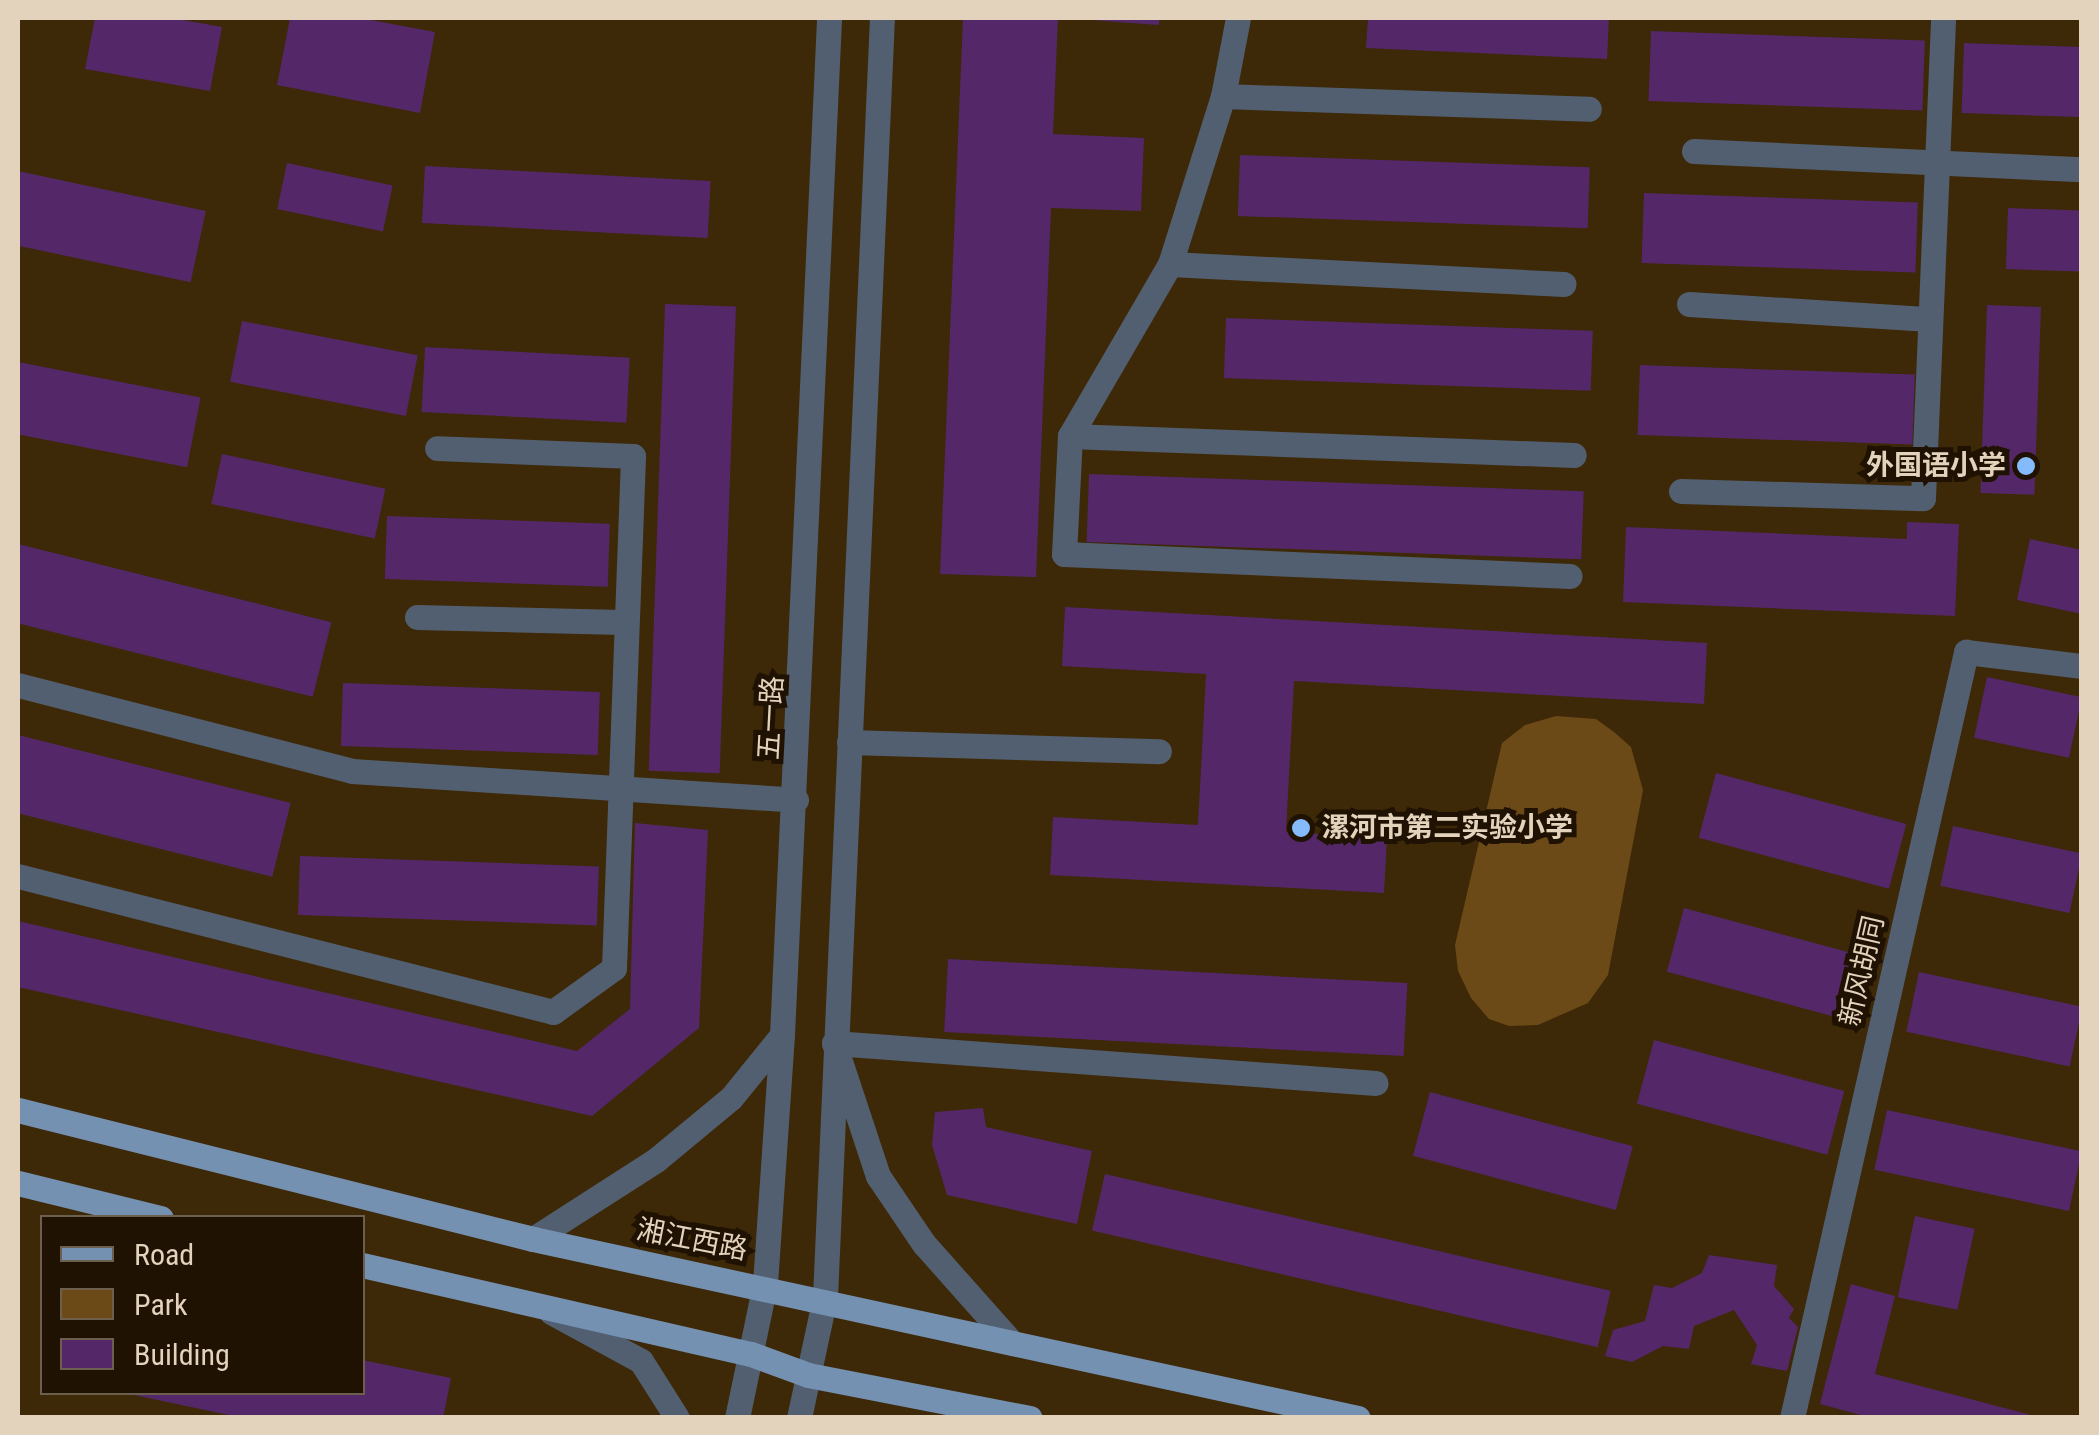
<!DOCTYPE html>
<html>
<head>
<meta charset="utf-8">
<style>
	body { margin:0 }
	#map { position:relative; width:2099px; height:1435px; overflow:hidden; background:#3d2807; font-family:"Roboto Condensed","Noto Sans SC",sans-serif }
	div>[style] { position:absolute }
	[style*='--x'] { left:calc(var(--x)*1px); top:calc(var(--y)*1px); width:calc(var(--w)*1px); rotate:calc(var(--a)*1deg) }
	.green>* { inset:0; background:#6b4a17 }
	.building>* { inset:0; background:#542868; transform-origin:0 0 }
	.minor>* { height:25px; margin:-12.5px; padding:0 12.5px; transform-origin:12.5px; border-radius:12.5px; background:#525f70 }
	.major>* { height:25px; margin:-12.5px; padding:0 12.5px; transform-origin:12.5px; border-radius:12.5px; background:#7591b2 }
	.dots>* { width:28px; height:28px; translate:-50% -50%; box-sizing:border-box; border:5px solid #1f1203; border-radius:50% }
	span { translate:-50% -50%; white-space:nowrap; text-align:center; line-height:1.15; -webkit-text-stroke:10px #1f1203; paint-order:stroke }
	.poi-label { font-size:28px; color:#e3d2bc; font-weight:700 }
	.right { translate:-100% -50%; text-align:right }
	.left { translate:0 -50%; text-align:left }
	.street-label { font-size:28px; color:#e3d2bc }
	.frame { position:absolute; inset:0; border:20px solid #e3d2bc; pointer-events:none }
	.legend { position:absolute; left:40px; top:1215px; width:325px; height:180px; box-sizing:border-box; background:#1f1203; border:2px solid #6d5f4d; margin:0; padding:12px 18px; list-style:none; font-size:30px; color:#e3d2bc }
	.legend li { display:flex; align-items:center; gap:20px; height:50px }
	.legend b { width:50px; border:2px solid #6d5f4d }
</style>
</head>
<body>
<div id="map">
	<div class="green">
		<div style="clip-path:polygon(1556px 716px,1596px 719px,1614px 732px,1631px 747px,1643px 790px,1608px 975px,1588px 1003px,1538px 1025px,1509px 1026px,1489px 1019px,1471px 998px,1458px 971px,1455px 945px,1502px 743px,1525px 725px)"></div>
	</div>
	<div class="building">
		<div style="clip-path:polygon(95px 18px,172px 18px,222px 27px,210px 91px,85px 69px)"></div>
		<div style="clip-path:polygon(290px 18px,360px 18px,435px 32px,420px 113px,277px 85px)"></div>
		<div style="clip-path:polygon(963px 18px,1058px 18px,1053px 134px,1144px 138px,1141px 211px,1051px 208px,1036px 577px,940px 574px)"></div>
		<div style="clip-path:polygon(1063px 18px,1159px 18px,1159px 25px)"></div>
		<div style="clip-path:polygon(1368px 18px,1609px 18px,1607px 59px,1366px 48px)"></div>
		<div style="left:1651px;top:31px;width:274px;height:70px;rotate:2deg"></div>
		<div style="left:1964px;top:43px;width:118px;height:70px;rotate:2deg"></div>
		<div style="left:1240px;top:155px;width:350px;height:61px;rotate:2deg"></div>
		<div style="left:287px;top:163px;width:108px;height:47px;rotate:12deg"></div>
		<div style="left:425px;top:166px;width:286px;height:57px;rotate:3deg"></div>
		<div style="left:18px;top:171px;width:192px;height:73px;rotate:12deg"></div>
		<div style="left:1644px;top:193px;width:274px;height:70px;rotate:2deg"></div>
		<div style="left:2008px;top:208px;width:74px;height:61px;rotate:2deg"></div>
		<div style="left:665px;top:304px;width:71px;height:467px;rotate:2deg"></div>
		<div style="left:1987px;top:305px;width:54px;height:188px;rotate:2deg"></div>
		<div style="left:1226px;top:318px;width:367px;height:60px;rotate:2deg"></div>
		<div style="left:242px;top:321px;width:179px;height:62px;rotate:11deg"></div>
		<div style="left:425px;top:347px;width:205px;height:65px;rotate:3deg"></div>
		<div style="left:18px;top:362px;width:186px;height:71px;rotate:11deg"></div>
		<div style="left:1640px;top:365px;width:275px;height:70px;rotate:2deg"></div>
		<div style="left:222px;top:454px;width:167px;height:51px;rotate:12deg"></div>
		<div style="left:1089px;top:474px;width:495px;height:68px;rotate:2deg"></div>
		<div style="left:387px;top:516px;width:223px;height:63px;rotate:2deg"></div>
		<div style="clip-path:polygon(1907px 522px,1959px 524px,1955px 616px,1623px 602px,1626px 527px,1907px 539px)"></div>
		<div style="clip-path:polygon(2030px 539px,2082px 550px,2082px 614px,2017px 600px)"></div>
		<div style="left:18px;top:544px;width:323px;height:77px;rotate:14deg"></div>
		<div style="clip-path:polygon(1065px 607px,1707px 643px,1704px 704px,1294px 681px,1286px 832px,1387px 838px,1384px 893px,1050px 875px,1053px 817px,1198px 825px,1206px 674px,1062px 666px)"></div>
		<div style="left:1987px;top:677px;width:97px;height:62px;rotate:12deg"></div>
		<div style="left:343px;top:683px;width:257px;height:63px;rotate:2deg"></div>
		<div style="left:18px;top:735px;width:281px;height:76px;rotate:14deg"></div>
		<div style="left:1716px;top:773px;width:197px;height:67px;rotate:15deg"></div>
		<div style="clip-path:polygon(635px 823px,708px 830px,699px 1028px,592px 1116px,18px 987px,18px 921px,577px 1051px,630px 1009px)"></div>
		<div style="left:1953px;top:826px;width:132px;height:61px;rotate:12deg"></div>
		<div style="left:300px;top:856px;width:299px;height:59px;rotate:2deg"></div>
		<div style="left:1684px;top:908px;width:198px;height:66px;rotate:15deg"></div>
		<div style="left:948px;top:959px;width:460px;height:73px;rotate:3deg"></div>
		<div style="left:1919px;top:972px;width:167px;height:61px;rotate:12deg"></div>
		<div style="left:1654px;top:1040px;width:197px;height:66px;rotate:15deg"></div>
		<div style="left:1430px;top:1092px;width:210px;height:66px;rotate:15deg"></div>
		<div style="clip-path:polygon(983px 1108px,986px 1127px,1092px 1151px,1077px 1224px,947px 1195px,932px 1145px,935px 1112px)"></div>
		<div style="left:1887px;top:1110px;width:199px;height:61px;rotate:12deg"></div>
		<div style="left:1105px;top:1174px;width:519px;height:58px;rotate:13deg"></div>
		<div style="left:1915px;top:1216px;width:61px;height:83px;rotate:12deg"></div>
		<div style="clip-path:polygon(1709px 1255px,1777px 1265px,1774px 1286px,1794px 1309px,1789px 1318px,1798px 1327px,1787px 1371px,1751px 1364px,1757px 1345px,1734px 1310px,1694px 1326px,1689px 1349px,1663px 1346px,1632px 1362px,1605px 1356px,1613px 1330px,1645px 1321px,1654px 1285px,1672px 1288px,1702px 1273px)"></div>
		<div style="clip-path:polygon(1851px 1284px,1895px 1296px,1875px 1374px,2043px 1418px,1872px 1418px,1820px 1404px)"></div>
		<div style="clip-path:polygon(362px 1360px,451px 1378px,443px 1418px,243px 1418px,129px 1394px,362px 1392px)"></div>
	</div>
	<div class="minor">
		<div style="--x:1238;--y:18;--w:79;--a:100.9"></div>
		<div style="--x:1223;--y:96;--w:176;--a:107.5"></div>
		<div style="--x:1170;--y:264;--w:199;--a:120.2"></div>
		<div style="--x:1070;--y:436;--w:118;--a:92.9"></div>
		<div style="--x:1064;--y:554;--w:506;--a:2.49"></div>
		<div style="--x:1223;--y:96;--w:366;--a:2"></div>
		<div style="--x:1694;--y:151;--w:388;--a:2.7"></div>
		<div style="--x:1170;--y:264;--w:394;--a:2.9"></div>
		<div style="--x:1689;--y:304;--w:241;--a:3.6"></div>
		<div style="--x:1070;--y:436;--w:504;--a:2.16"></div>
		<div style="--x:1681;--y:491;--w:242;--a:1.7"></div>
		<div style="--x:1923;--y:498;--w:480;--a:-87.6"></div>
		<div style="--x:417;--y:617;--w:205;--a:1.4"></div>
		<div style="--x:18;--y:685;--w:345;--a:14.4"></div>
		<div style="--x:352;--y:771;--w:445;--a:3.7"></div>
		<div style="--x:849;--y:742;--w:310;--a:1.7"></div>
		<div style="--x:18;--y:876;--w:552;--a:14.26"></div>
		<div style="--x:553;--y:1012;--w:75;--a:-35.8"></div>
		<div style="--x:614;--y:968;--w:512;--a:-87.87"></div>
		<div style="--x:633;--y:456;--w:196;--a:-177.7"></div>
		<div style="--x:533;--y:1239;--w:146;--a:-32.7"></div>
		<div style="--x:656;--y:1160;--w:97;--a:-39.6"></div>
		<div style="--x:731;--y:1098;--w:81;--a:-51"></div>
		<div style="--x:551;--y:1312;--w:102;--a:28.6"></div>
		<div style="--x:641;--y:1361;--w:67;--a:57.7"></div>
		<div style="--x:1012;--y:1343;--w:132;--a:-131.6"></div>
		<div style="--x:924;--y:1244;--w:82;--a:-124.1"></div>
		<div style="--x:878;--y:1176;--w:140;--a:-108.3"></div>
		<div style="--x:834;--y:1043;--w:543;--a:4.22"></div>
		<div style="--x:737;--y:1418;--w:137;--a:-78.2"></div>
		<div style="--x:765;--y:1284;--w:250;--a:-86.1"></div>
		<div style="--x:782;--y:1035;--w:1018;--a:-87.35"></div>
		<div style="--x:799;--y:1418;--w:124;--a:-77.9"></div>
		<div style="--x:825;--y:1297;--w:1280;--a:-87.45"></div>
		<div style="--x:1792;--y:1418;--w:786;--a:-77.2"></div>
		<div style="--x:1966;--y:652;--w:117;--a:6.9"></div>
	</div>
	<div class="major">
		<div style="--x:18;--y:1110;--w:531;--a:14.06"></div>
		<div style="--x:533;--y:1239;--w:844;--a:12.24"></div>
		<div style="--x:18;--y:1183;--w:147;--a:13.8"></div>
		<div style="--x:362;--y:1265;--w:399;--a:12.9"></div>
		<div style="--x:751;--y:1354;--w:61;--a:20.2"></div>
		<div style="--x:808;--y:1375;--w:226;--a:11"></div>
	</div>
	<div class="dots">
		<div style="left:2026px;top:466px;background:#86bbfb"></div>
		<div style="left:1301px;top:828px;background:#86bbfb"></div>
	</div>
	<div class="poi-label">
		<span class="right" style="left:2006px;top:466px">外国语小学</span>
		<span class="left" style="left:1321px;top:828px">漯河市第二实验小学</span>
	</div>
	<div class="street-label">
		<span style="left:771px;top:718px;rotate:-87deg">五一路</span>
		<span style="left:1862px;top:971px;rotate:-77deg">新风胡同</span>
		<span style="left:692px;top:1240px;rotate:11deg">湘江西路</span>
	</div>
	<div class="frame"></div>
	<ul class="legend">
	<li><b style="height:12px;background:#7591b2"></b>Road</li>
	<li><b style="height:28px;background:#6b4a17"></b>Park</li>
	<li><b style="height:28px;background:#542868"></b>Building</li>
	</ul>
</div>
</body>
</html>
